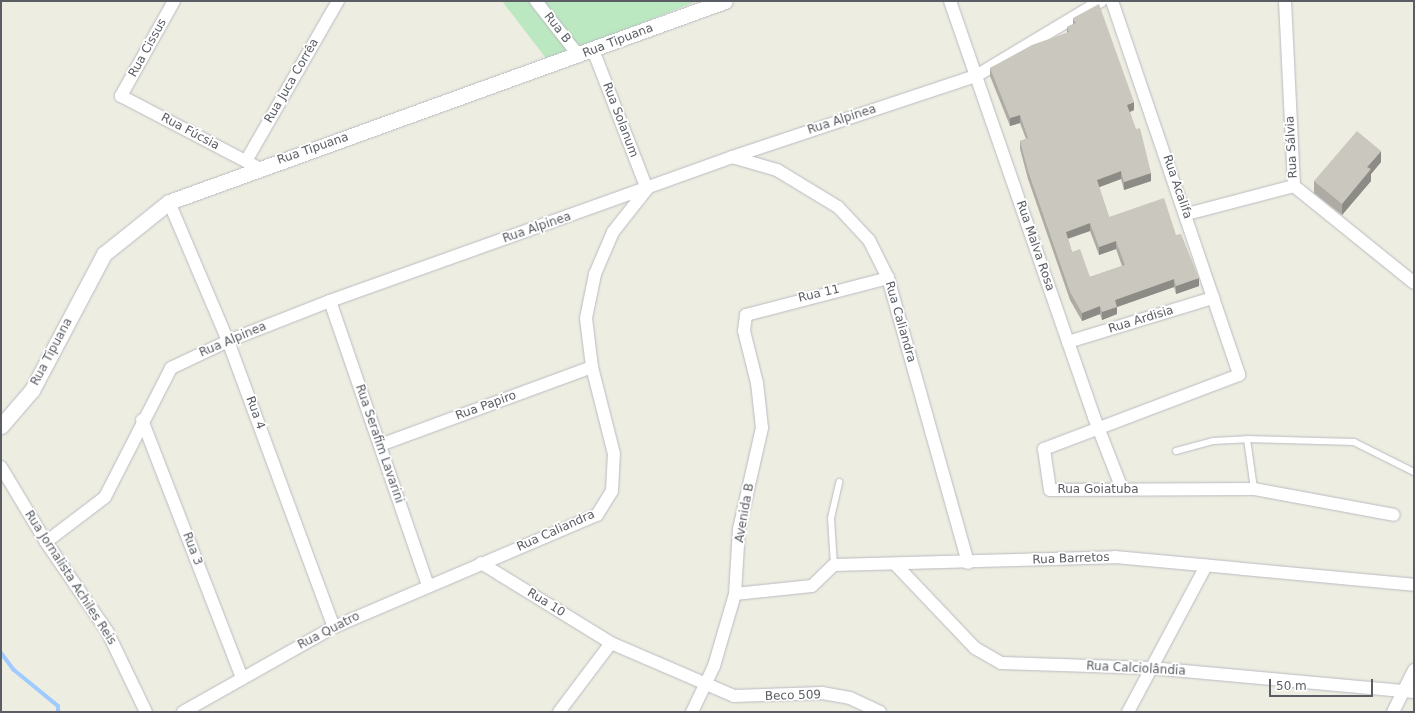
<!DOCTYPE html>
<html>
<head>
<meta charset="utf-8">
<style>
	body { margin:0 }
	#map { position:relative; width:1415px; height:713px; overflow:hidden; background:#eeede1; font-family:"DejaVu Sans",sans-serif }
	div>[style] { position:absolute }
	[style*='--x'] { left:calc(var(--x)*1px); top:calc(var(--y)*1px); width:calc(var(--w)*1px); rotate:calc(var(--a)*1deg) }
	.green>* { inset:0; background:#bce8c1 }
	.stream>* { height:4px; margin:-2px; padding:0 2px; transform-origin:2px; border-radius:2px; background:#a0cbff }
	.roads { filter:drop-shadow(0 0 1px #b9bbc1) drop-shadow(0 0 1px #b9bbc1) }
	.service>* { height:6px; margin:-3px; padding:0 3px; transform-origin:3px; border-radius:3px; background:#fff }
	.minor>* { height:12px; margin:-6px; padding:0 6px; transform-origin:6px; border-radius:6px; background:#fff }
	.tertiary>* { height:15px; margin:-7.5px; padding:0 7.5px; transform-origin:7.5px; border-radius:7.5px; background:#fff }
	.wall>* { inset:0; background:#adaba3 }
	.shaded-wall>* { inset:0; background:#8d8b85 }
	.building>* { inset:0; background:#c9c7be }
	span { translate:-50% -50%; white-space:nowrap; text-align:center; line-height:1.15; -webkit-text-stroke:3.5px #fff; paint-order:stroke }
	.street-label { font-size:12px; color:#5a5d63 }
	.frame { position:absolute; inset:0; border:2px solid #5a5d63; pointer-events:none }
	.scale { position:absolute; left:1269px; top:679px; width:104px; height:18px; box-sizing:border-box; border:2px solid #5a5d63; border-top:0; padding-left:5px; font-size:12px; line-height:14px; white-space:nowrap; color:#5a5d63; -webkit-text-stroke:3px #fff; paint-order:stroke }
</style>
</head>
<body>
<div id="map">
	<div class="green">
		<div style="clip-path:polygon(502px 1px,697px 1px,548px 61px)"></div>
	</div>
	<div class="stream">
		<div style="--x:1;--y:653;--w:21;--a:53"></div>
		<div style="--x:14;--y:670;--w:57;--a:39.3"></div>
		<div style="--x:58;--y:706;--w:6;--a:90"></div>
	</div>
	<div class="roads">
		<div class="service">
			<div style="--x:1247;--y:439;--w:50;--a:82"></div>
			<div style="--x:1176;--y:451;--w:38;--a:-15"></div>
			<div style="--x:1213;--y:441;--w:34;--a:-3"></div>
			<div style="--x:1247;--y:439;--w:107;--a:1.6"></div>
			<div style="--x:1354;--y:442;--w:67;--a:26.6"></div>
			<div style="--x:834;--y:565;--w:47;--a:-93.7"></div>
			<div style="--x:831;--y:518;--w:37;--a:-77"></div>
		</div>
		<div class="minor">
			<div style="--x:174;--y:1;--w:109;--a:119.2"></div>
			<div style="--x:121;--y:96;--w:156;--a:27.6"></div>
			<div style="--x:536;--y:1;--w:70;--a:52"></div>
			<div style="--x:950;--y:1;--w:440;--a:70.9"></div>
			<div style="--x:1094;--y:417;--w:77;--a:68.7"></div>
			<div style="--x:1112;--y:1;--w:395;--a:71.2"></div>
			<div style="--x:1239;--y:375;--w:209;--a:159.2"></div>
			<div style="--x:1044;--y:449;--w:41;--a:81.7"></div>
			<div style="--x:1050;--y:490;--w:204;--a:-0.3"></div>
			<div style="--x:1254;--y:489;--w:142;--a:10.5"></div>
			<div style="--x:1285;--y:1;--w:185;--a:87.2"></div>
			<div style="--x:1294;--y:186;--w:154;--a:38.9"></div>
			<div style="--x:732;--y:157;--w:47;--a:16.1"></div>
			<div style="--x:777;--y:170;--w:71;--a:31.2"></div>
			<div style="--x:838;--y:207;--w:45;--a:46.8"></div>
			<div style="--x:869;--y:240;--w:42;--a:63.4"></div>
			<div style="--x:888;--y:278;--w:296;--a:74.3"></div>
			<div style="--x:246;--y:161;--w:185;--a:-60.1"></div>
			<div style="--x:169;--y:202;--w:151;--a:67"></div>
			<div style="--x:228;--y:341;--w:305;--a:69.7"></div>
			<div style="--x:1187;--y:214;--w:111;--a:-14.7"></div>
			<div style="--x:330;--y:301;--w:301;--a:71"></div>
			<div style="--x:1068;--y:342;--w:152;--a:-16.9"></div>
			<div style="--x:142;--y:420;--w:277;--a:68.8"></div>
			<div style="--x:380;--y:445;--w:226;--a:-20.2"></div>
			<div style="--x:1;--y:467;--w:87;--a:59"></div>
			<div style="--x:46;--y:542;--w:108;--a:55.6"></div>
			<div style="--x:107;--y:631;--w:90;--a:64.3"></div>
			<div style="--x:46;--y:542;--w:74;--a:-37.3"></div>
			<div style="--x:105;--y:497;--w:145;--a:-62.9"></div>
			<div style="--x:171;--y:368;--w:63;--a:-25.3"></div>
			<div style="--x:228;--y:341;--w:110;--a:-21.4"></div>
			<div style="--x:330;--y:301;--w:427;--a:-19.7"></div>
			<div style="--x:732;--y:157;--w:257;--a:-18.4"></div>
			<div style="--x:976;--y:76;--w:146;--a:-31"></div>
			<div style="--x:481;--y:563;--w:153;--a:31.6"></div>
			<div style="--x:611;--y:643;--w:134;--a:23.3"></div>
			<div style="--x:734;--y:696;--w:88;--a:-2"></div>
			<div style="--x:822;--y:693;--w:28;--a:10"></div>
			<div style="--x:850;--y:698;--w:33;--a:25"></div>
			<div style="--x:896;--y:565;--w:115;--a:46.4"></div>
			<div style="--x:975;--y:648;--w:30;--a:30"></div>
			<div style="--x:1001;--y:663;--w:150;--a:1.9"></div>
			<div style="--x:1151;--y:668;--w:264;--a:5.2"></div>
			<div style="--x:735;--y:594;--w:77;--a:-5.9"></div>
			<div style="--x:812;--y:586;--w:30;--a:-44"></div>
			<div style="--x:834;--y:565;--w:281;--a:-1.6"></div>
			<div style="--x:1115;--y:557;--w:300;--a:5.3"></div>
			<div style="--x:183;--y:712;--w:173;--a:-29.4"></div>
			<div style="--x:334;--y:627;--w:286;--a:-23.1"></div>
			<div style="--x:597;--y:515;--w:28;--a:-58"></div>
			<div style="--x:612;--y:491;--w:37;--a:-87"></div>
			<div style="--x:614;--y:454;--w:90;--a:-104.2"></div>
			<div style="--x:592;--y:367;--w:49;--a:-97"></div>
			<div style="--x:586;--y:318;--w:45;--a:-78.4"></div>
			<div style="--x:595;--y:274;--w:46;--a:-66.8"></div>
			<div style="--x:613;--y:232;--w:55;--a:-51.7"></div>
			<div style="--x:647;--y:189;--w:149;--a:-111.2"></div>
			<div style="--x:559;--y:712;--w:86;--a:-53"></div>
			<div style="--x:692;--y:712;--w:51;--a:-64.4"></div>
			<div style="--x:714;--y:666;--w:75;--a:-73.7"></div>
			<div style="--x:735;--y:594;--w:65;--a:-86.5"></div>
			<div style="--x:739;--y:529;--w:104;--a:-77.2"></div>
			<div style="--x:762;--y:428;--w:45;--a:-96.3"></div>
			<div style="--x:757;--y:383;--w:54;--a:-104"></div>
			<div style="--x:744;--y:331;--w:16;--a:-83"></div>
			<div style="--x:746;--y:315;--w:147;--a:-14.6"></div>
			<div style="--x:1128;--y:712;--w:166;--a:-61.9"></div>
			<div style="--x:1393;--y:712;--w:47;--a:-63.4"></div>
		</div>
		<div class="tertiary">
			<div style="--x:1;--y:426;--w:48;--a:-49.3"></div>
			<div style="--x:32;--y:390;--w:154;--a:-62.1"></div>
			<div style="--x:104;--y:254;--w:83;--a:-38.7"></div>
			<div style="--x:169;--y:202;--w:591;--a:-19.88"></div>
		</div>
	</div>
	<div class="wall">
		<div style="clip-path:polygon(evenodd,1073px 18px,1134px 110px,1130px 112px,1151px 181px,1124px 190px,1121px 179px,1099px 187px,1109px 217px,1176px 235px,1199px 286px,1176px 294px,1174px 287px,1117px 307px,1117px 314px,1102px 320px,1100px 314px,1082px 321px,1070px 300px,1028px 179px,1020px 149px,1020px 141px,1026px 139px,1020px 123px,1010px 126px,990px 76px,990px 68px,1067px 33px,1067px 27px,1073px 24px,1073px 18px,1090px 231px,1099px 255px,1116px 249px,1122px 266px,1090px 277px,1072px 252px,1068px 239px,1090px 231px)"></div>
		<div style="clip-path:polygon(1381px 162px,1371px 174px,1371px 181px,1342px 215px,1314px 193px,1314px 181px)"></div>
	</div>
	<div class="shaded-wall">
		<div style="clip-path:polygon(1134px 102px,1134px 110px,1127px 113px,1127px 105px)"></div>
		<div style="clip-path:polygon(1020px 115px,1020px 123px,1010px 126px,1010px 118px)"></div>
		<div style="clip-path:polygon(1381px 151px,1381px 162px,1371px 174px,1371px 181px,1342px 215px,1342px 204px,1367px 167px)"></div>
		<div style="clip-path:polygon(1121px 171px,1121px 179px,1097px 188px,1097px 180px)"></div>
		<div style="clip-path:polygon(1151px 173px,1151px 181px,1124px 190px,1124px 182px)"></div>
		<div style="clip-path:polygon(1090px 223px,1090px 231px,1066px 239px,1066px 232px)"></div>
		<div style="clip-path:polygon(1116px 241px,1116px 249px,1099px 255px,1099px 247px)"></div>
		<div style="clip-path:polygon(1199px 278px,1199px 286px,1176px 294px,1176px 286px)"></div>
		<div style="clip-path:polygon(1174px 279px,1174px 287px,1117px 307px,1117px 314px,1102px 320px,1102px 312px,1115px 300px)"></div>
		<div style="clip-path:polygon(1100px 306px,1100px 314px,1082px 321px,1082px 313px)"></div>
	</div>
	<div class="building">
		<div style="clip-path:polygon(evenodd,1099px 4px,1134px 102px,1127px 105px,1136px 129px,1140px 128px,1151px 173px,1124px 182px,1121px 171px,1097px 180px,1109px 217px,1164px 198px,1176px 235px,1181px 234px,1199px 278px,1176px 286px,1174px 279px,1115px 300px,1117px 307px,1102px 312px,1100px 306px,1082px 313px,1070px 292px,1028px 171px,1020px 141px,1028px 138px,1020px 115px,1010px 118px,990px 68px,1032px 45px,1069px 32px,1067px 27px,1076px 23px,1073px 18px,1099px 4px,1090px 223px,1099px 247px,1116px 241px,1125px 265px,1090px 277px,1080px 249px,1072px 252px,1066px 232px,1090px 223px)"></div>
		<div style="clip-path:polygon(1357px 131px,1381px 151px,1367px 167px,1371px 169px,1342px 204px,1314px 181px)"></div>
	</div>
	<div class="street-label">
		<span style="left:557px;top:28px;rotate:52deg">Rua B</span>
		<span style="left:618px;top:41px;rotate:-21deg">Rua Tipuana</span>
		<span style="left:148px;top:48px;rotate:-61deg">Rua Cissus</span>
		<span style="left:292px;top:81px;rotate:-60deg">Rua Juca Corrêa</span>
		<span style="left:620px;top:120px;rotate:69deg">Rua Solanum</span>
		<span style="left:842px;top:120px;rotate:-18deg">Rua Alpinea</span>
		<span style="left:190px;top:132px;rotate:28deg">Rua Fúcsia</span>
		<span style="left:1292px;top:147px;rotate:-93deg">Rua Sálvia</span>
		<span style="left:313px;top:149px;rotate:-19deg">Rua Tipuana</span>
		<span style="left:1177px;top:187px;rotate:71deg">Rua Acalifa</span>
		<span style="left:537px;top:228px;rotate:-19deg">Rua Alpinea</span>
		<span style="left:1035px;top:246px;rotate:71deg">Rua Malva Rosa</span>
		<span style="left:819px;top:294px;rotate:-13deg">Rua 11</span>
		<span style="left:1141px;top:320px;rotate:-17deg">Rua Ardisia</span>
		<span style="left:900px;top:322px;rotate:74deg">Rua Caliandra</span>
		<span style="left:233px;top:340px;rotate:-23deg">Rua Alpinea</span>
		<span style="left:52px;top:352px;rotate:-62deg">Rua Tipuana</span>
		<span style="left:486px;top:406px;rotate:-20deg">Rua Papiro</span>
		<span style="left:255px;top:413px;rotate:70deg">Rua 4</span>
		<span style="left:379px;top:444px;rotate:71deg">Rua Serafim Lavarini</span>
		<span style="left:1098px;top:490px">Rua Goiatuba</span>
		<span style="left:745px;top:513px;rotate:-80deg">Avenida B</span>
		<span style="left:556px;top:531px;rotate:-24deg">Rua Caliandra</span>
		<span style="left:192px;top:549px;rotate:69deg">Rua 3</span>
		<span style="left:1071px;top:559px;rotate:-2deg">Rua Barretos</span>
		<span style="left:70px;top:578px;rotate:57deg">Rua Jornalista Achiles Reis</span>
		<span style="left:546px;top:603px;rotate:32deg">Rua 10</span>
		<span style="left:329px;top:631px;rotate:-27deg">Rua Quatro</span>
		<span style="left:1136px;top:669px;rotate:3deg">Rua Calciolândia</span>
		<span style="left:793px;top:696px;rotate:-2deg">Beco 509</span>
	</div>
	<div class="frame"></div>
	<div class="scale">50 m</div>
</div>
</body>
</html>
